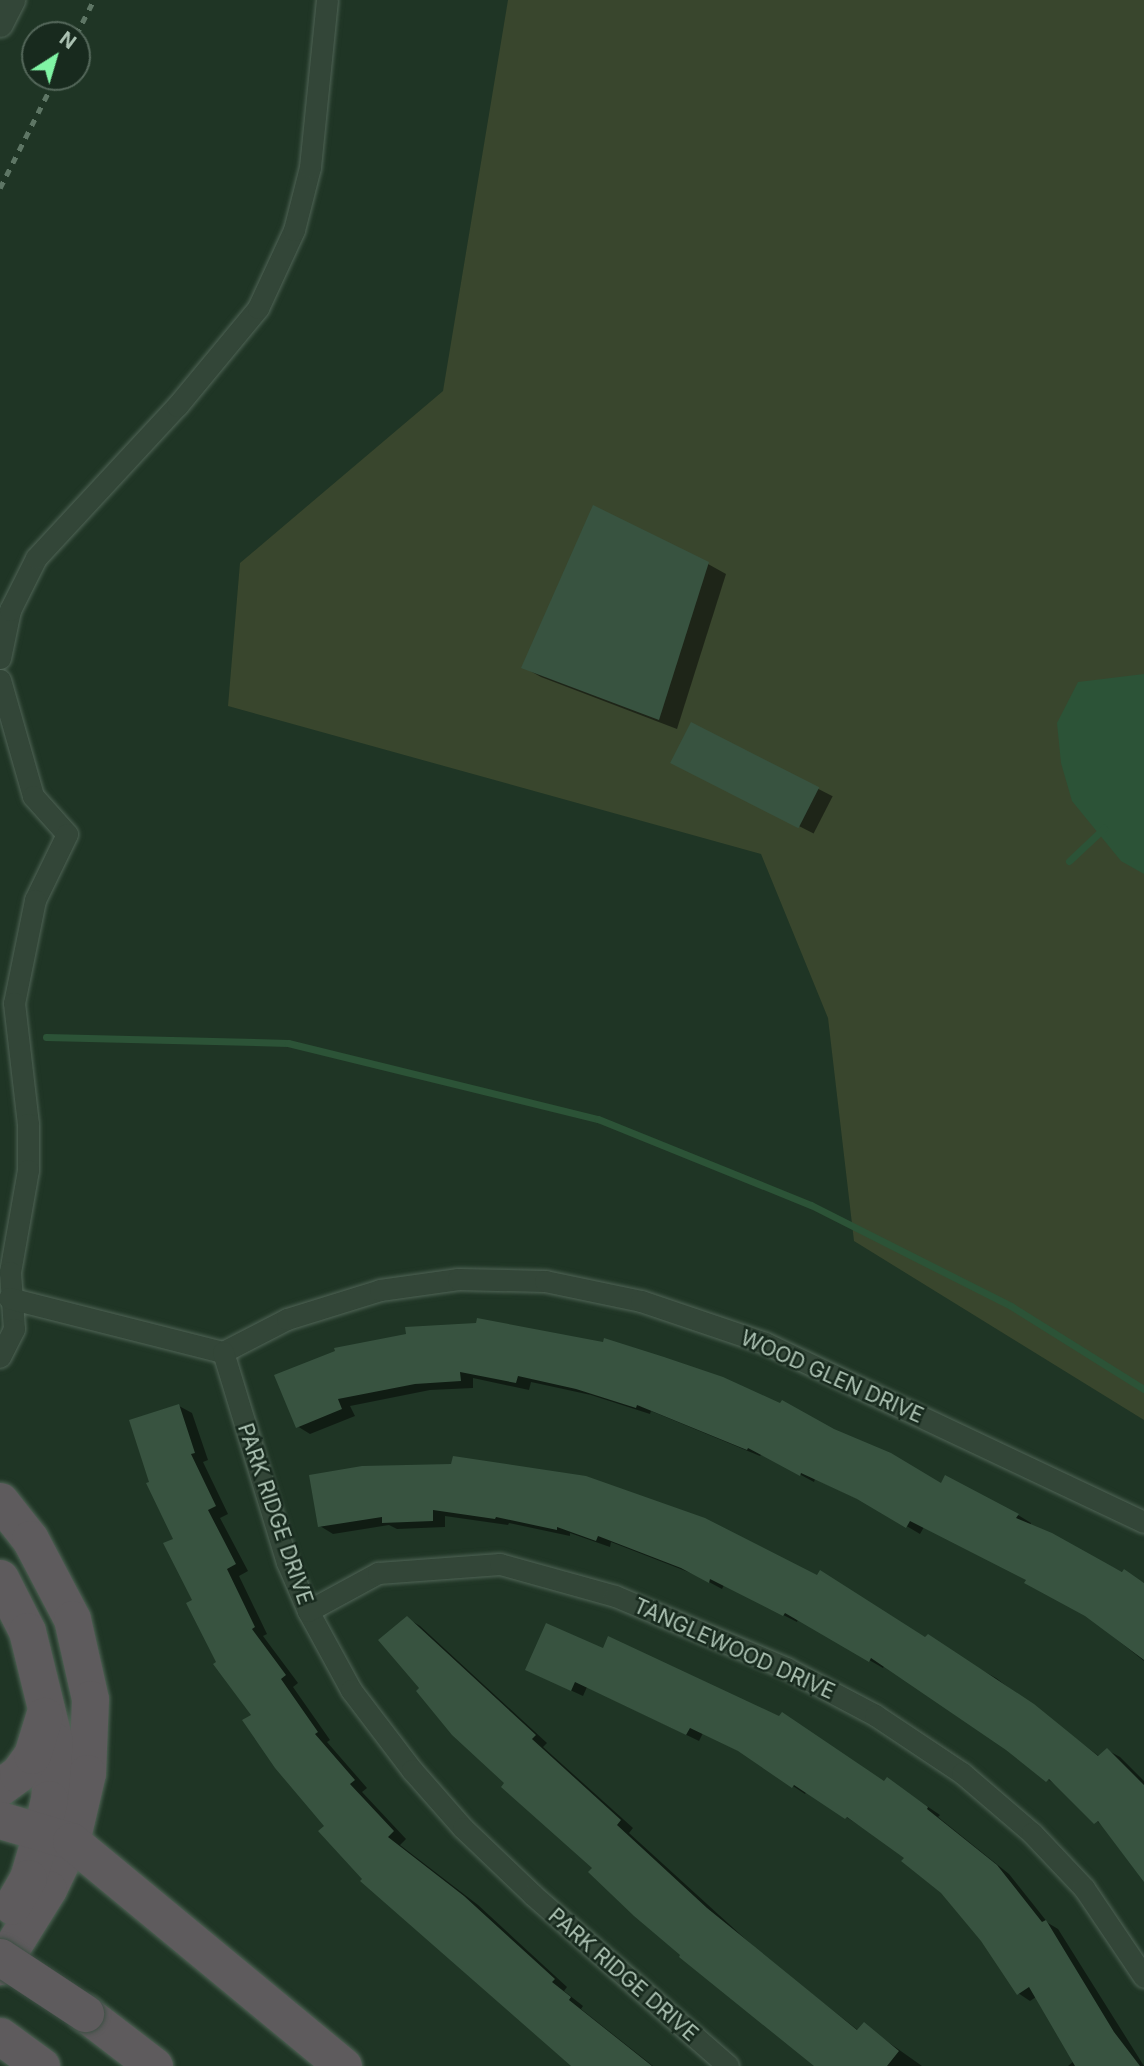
<!DOCTYPE html>
<html>
<head>
<meta charset="utf-8">
<style>
	body { margin:0 }
	#map { position:relative; width:1144px; height:2066px; overflow:hidden; background:#1f3525; font-family:Inter,sans-serif }
	div>[style] { position:absolute }
	[style*='--x'] { left:calc(var(--x)*1px); top:calc(var(--y)*1px); width:calc(var(--w)*1px); rotate:calc(var(--a)*1deg) }
	.green>* { inset:0; background:#39462d }
	.water>* { inset:0; background:#2c5337 }
	.shadow>* { inset:0; background:#0007; transform-origin:0 0 }
	.stream>* { height:7px; margin:-3.5px; padding:0 3.5px; transform-origin:3.5px; border-radius:3.5px; background:#2c5337 }
	.building>* { inset:0; background:#385340; transform-origin:0 0 }
	.roads { filter:drop-shadow(0 0 2px #506456) drop-shadow(0 0 2px #506456) }
	.minor>* { height:21px; margin:-10.5px; padding:0 10.5px; transform-origin:10.5px; border-radius:10.5px; background:#334638 }
	.tertiary>* { height:26px; margin:-13px; padding:0 13px; transform-origin:13px; border-radius:13px; background:#334638 }
	.trunk>* { height:37px; margin:-18.5px; padding:0 18.5px; transform-origin:18.5px; border-radius:18.5px; background:#5e5b5d }
	.rail>* { height:5px; margin-top:-2.5px; transform-origin:0; background:repeating-linear-gradient(90deg,#5e7665 0 7px,transparent 0 14px) }
	.bridges { filter:drop-shadow(0 0 2px #3d5044) drop-shadow(0 0 2px #3d5044) }
	.trunk-bridge>* { height:37px; margin:-18.5px; padding:0 18.5px; transform-origin:18.5px; border-radius:18.5px; background:#5e5b5d }
	span { translate:-50% -50%; white-space:nowrap; text-align:center; line-height:1.15; -webkit-text-stroke:5px #182a1e; paint-order:stroke }
	.street-label { font-size:21px; color:#adc3b4 }
	.north { position:absolute; left:21px; top:21px; width:70px; height:70px; box-sizing:border-box; background:#182a1e; border:2px solid #54675a; border-radius:50%; rotate:37deg; font-size:19px; font-weight:700; line-height:28px; text-align:center; color:#adc3b4 }
	.north::after { content:''; display:block; margin:auto; width:24px; height:32px; background:#80f5a5; clip-path:polygon(50% 0,100% 100%,50% 72%,0 100%) }
</style>
</head>
<body>
<div id="map">
	<div class="green">
		<div style="clip-path:polygon(508px 0,1144px 0,1144px 1420px,854px 1241px,828px 1018px,761px 854px,228px 706px,240px 563px,443px 391px)"></div>
	</div>
	<div class="water">
		<div style="clip-path:polygon(1144px 674px,1144px 874px,1121px 861px,1072px 801px,1061px 763px,1057px 723px,1078px 682px)"></div>
	</div>
	<div class="shadow">
		<div style="clip-path:polygon(708px 564px,726px 574px,677px 729px,541px 677px,523px 667px)"></div>
		<div style="left:691px;top:724px;width:159px;height:42px;rotate:27deg"></div>
		<div style="clip-path:polygon(408px 1335px,942px 1485px,1018px 1515px,1031px 1523px,1030px 1526px,1144px 1583px,1144px 1661px,1087px 1616px,1028px 1580px,924px 1527px,920px 1534px,871px 1505px,815px 1479px,814px 1482px,762px 1454px,760px 1456px,651px 1411px,650px 1414px,591px 1395px,531px 1382px,529px 1390px,473px 1378px,473px 1388px,430px 1390px,350px 1406px,355px 1416px,310px 1434px,297px 1426px)"></div>
		<div style="clip-path:polygon(179px 1406px,192px 1413px,208px 1460px,203px 1462px,228px 1514px,220px 1518px,248px 1571px,239px 1576px,267px 1634px,263px 1636px,298px 1683px,293px 1687px,330px 1740px,327px 1742px,367px 1788px,362px 1792px,406px 1839px,400px 1845px,478px 1905px,567px 1987px,564px 1991px,583px 2006px,581px 2009px,653px 2066px,575px 2066px,362px 1881px,364px 1879px,218px 1663px,175px 1539px)"></div>
		<div style="clip-path:polygon(453px 1466px,926px 1639px,996px 1678px,1100px 1757px,1107px 1750px,1120px 1757px,1144px 1781px,1144px 1879px,1106px 1829px,1060px 1788px,943px 1703px,885px 1665px,883px 1668px,798px 1619px,797px 1622px,724px 1585px,722px 1589px,696px 1575px,611px 1542px,610px 1547px,570px 1533px,570px 1536px,509px 1523px,508px 1525px,445px 1516px,445px 1527px,397px 1529px,389px 1525px,333px 1534px,320px 1526px)"></div>
		<div style="clip-path:polygon(407px 1618px,420px 1626px,547px 1743px,543px 1747px,633px 1828px,629px 1833px,765px 1957px,859px 2031px,864px 2025px,922px 2066px,818px 2066px,595px 1868px,507px 1783px,422px 1688px)"></div>
		<div style="clip-path:polygon(547px 1625px,885px 1783px,887px 1779px,940px 1815px,938px 1817px,1009px 1874px,1048px 1923px,1058px 1929px,1144px 2066px,1068px 2066px,1074px 2061px,1036px 1997px,1030px 2001px,1018px 1993px,982px 1940px,942px 1892px,907px 1857px,807px 1791px,805px 1794px,745px 1754px,703px 1733px,699px 1741px,587px 1687px,583px 1696px,527px 1670px)"></div>
	</div>
	<div class="stream">
		<div style="--x:1069;--y:861;--w:48;--a:-43.3"></div>
		<div style="--x:46;--y:1037;--w:242;--a:1.4"></div>
		<div style="--x:288;--y:1043;--w:319;--a:13.8"></div>
		<div style="--x:598;--y:1119;--w:230;--a:22"></div>
		<div style="--x:811;--y:1205;--w:224;--a:26.8"></div>
		<div style="--x:1011;--y:1306;--w:157;--a:32"></div>
	</div>
	<div class="building">
		<div style="clip-path:polygon(593px 505px,709px 562px,659px 720px,521px 668px)"></div>
		<div style="left:691px;top:722px;width:144px;height:46px;rotate:27deg"></div>
		<div style="clip-path:polygon(477px 1318px,603px 1342px,604px 1338px,664px 1357px,723px 1377px,780px 1403px,782px 1400px,834px 1429px,891px 1453px,941px 1483px,945px 1475px,1019px 1514px,1016px 1518px,1052px 1533px,1122px 1572px,1124px 1569px,1144px 1583px,1144px 1660px,1085px 1616px,1024px 1583px,1026px 1580px,910px 1521px,906px 1528px,857px 1499px,801px 1473px,800px 1476px,748px 1448px,747px 1450px,637px 1405px,636px 1408px,576px 1389px,518px 1376px,516px 1383px,460px 1372px,461px 1381px,415px 1384px,338px 1399px,342px 1409px,296px 1428px,274px 1375px,335px 1351px,334px 1348px,406px 1334px,405px 1327px,476px 1323px)"></div>
		<div style="clip-path:polygon(179px 1404px,195px 1453px,191px 1454px,216px 1506px,208px 1510px,236px 1564px,227px 1569px,255px 1627px,252px 1629px,286px 1675px,281px 1679px,318px 1732px,315px 1734px,355px 1780px,350px 1784px,394px 1831px,388px 1837px,464px 1896px,555px 1979px,552px 1982px,571px 1997px,569px 2000px,652px 2066px,571px 2066px,360px 1881px,362px 1879px,318px 1831px,324px 1826px,275px 1768px,242px 1720px,251px 1715px,213px 1664px,216px 1662px,186px 1603px,192px 1600px,163px 1543px,173px 1539px,146px 1483px,149px 1482px,129px 1420px)"></div>
		<div style="clip-path:polygon(453px 1456px,586px 1476px,705px 1518px,817px 1575px,820px 1570px,925px 1637px,928px 1634px,1034px 1704px,1098px 1756px,1107px 1748px,1144px 1785px,1144px 1882px,1098px 1821px,1094px 1824px,1049px 1779px,1046px 1782px,1006px 1750px,871px 1658px,869px 1662px,785px 1613px,783px 1616px,710px 1579px,709px 1583px,681px 1568px,598px 1536px,596px 1541px,557px 1527px,557px 1530px,496px 1517px,495px 1519px,433px 1510px,433px 1521px,382px 1523px,382px 1517px,318px 1527px,309px 1475px,362px 1466px,451px 1464px)"></div>
		<div style="clip-path:polygon(407px 1616px,536px 1735px,532px 1739px,621px 1820px,617px 1825px,707px 1908px,857px 2030px,864px 2022px,899px 2051px,887px 2066px,814px 2066px,679px 1957px,680px 1955px,634px 1916px,588px 1872px,592px 1868px,501px 1787px,504px 1783px,452px 1735px,416px 1691px,419px 1688px,378px 1640px)"></div>
		<div style="clip-path:polygon(546px 1623px,603px 1648px,608px 1636px,779px 1716px,782px 1712px,884px 1781px,887px 1777px,928px 1807px,927px 1809px,997px 1865px,1042px 1922px,1046px 1920px,1114px 2032px,1140px 2066px,1075px 2066px,1029px 1987px,1017px 1995px,981px 1941px,941px 1893px,901px 1861px,904px 1858px,847px 1817px,845px 1819px,794px 1785px,792px 1788px,738px 1751px,690px 1728px,686px 1735px,575px 1682px,571px 1691px,525px 1670px)"></div>
	</div>
	<div class="roads">
		<div class="minor">
			<div style="--x:0;--y:658;--w:49;--a:-78.2"></div>
			<div style="--x:10;--y:610;--w:58;--a:-63.4"></div>
			<div style="--x:36;--y:558;--w:207;--a:-47.2"></div>
			<div style="--x:177;--y:406;--w:127;--a:-50.4"></div>
			<div style="--x:258;--y:308;--w:86;--a:-65.2"></div>
			<div style="--x:294;--y:230;--w:65;--a:-75.7"></div>
			<div style="--x:310;--y:167;--w:168;--a:-84.2"></div>
			<div style="--x:0;--y:680;--w:121;--a:74.1"></div>
			<div style="--x:33;--y:796;--w:51;--a:48.2"></div>
			<div style="--x:67;--y:834;--w:73;--a:115.9"></div>
			<div style="--x:35;--y:900;--w:105;--a:101.5"></div>
			<div style="--x:14;--y:1003;--w:122;--a:83.4"></div>
			<div style="--x:28;--y:1124;--w:46;--a:90"></div>
			<div style="--x:28;--y:1170;--w:104;--a:100"></div>
			<div style="--x:10;--y:1272;--w:57;--a:86"></div>
			<div style="--x:14;--y:1329;--w:31;--a:117"></div>
			<div style="--x:9;--y:1298;--w:221;--a:14.2"></div>
			<div style="--x:223;--y:1352;--w:72;--a:-27.3"></div>
			<div style="--x:287;--y:1319;--w:97;--a:-17.3"></div>
			<div style="--x:380;--y:1290;--w:79;--a:-8"></div>
			<div style="--x:458;--y:1279;--w:87;--a:1.3"></div>
			<div style="--x:545;--y:1281;--w:98;--a:11.8"></div>
			<div style="--x:641;--y:1301;--w:131;--a:18.7"></div>
			<div style="--x:765;--y:1343;--w:419;--a:25.3"></div>
			<div style="--x:223;--y:1352;--w:220;--a:73.1"></div>
			<div style="--x:287;--y:1562;--w:53;--a:66.8"></div>
			<div style="--x:308;--y:1611;--w:90;--a:61.4"></div>
			<div style="--x:351;--y:1690;--w:101;--a:52.7"></div>
			<div style="--x:412;--y:1770;--w:77;--a:48.7"></div>
			<div style="--x:463;--y:1828;--w:97;--a:43.7"></div>
			<div style="--x:533;--y:1895;--w:259;--a:41.2"></div>
			<div style="--x:308;--y:1611;--w:80;--a:-28.5"></div>
			<div style="--x:378;--y:1573;--w:122;--a:-4.2"></div>
			<div style="--x:500;--y:1564;--w:119;--a:15.5"></div>
			<div style="--x:615;--y:1596;--w:186;--a:22.8"></div>
			<div style="--x:786;--y:1668;--w:101;--a:27.8"></div>
			<div style="--x:875;--y:1715;--w:105;--a:33.7"></div>
			<div style="--x:962;--y:1773;--w:92;--a:40.6"></div>
			<div style="--x:1032;--y:1833;--w:76;--a:46.6"></div>
			<div style="--x:1084;--y:1888;--w:107;--a:56"></div>
		</div>
		<div class="tertiary">
			<div style="--x:0;--y:24;--w:27;--a:-63"></div>
		</div>
		<div class="trunk">
			<div style="--x:0;--y:1501;--w:48;--a:51.7"></div>
			<div style="--x:30;--y:1539;--w:90;--a:62.3"></div>
			<div style="--x:72;--y:1619;--w:82;--a:77.3"></div>
			<div style="--x:90;--y:1699;--w:74;--a:92.3"></div>
			<div style="--x:87;--y:1773;--w:70;--a:103.2"></div>
			<div style="--x:71;--y:1841;--w:53;--a:115.6"></div>
			<div style="--x:48;--y:1889;--w:91;--a:121.9"></div>
			<div style="--x:0;--y:1578;--w:59;--a:63"></div>
			<div style="--x:27;--y:1631;--w:113;--a:76.2"></div>
			<div style="--x:54;--y:1741;--w:58;--a:94.9"></div>
			<div style="--x:49;--y:1799;--w:36;--a:103"></div>
			<div style="--x:41;--y:1834;--w:46;--a:106.5"></div>
			<div style="--x:28;--y:1878;--w:32;--a:120"></div>
			<div style="--x:0;--y:1787;--w:22;--a:-36"></div>
			<div style="--x:18;--y:1774;--w:24;--a:-54"></div>
			<div style="--x:32;--y:1755;--w:41;--a:-72.9"></div>
			<div style="--x:0;--y:1820;--w:74;--a:16.5"></div>
			<div style="--x:71;--y:1841;--w:353;--a:39.6"></div>
			<div style="--x:85;--y:2013;--w:87;--a:37.5"></div>
			<div style="--x:0;--y:2036;--w:51;--a:36.2"></div>
		</div>
	</div>
	<div class="rail">
		<div style="--x:76;--y:35;--w:39;--a:-63"></div>
		<div style="--x:0;--y:188;--w:124;--a:-63.2"></div>
	</div>
	<div class="bridges">
		<div class="trunk-bridge">
			<div style="--x:0;--y:1957;--w:102;--a:33.4"></div>
		</div>
	</div>
	<div class="street-label">
		<span style="left:832px;top:1377px;rotate:24deg">WOOD GLEN DRIVE</span>
		<span style="left:275px;top:1514px;rotate:71deg">PARK RIDGE DRIVE</span>
		<span style="left:734px;top:1649px;rotate:24deg">TANGLEWOOD DRIVE</span>
		<span style="left:623px;top:1975px;rotate:41deg">PARK RIDGE DRIVE</span>
	</div>
	<div class="north">N</div>
</div>
</body>
</html>
